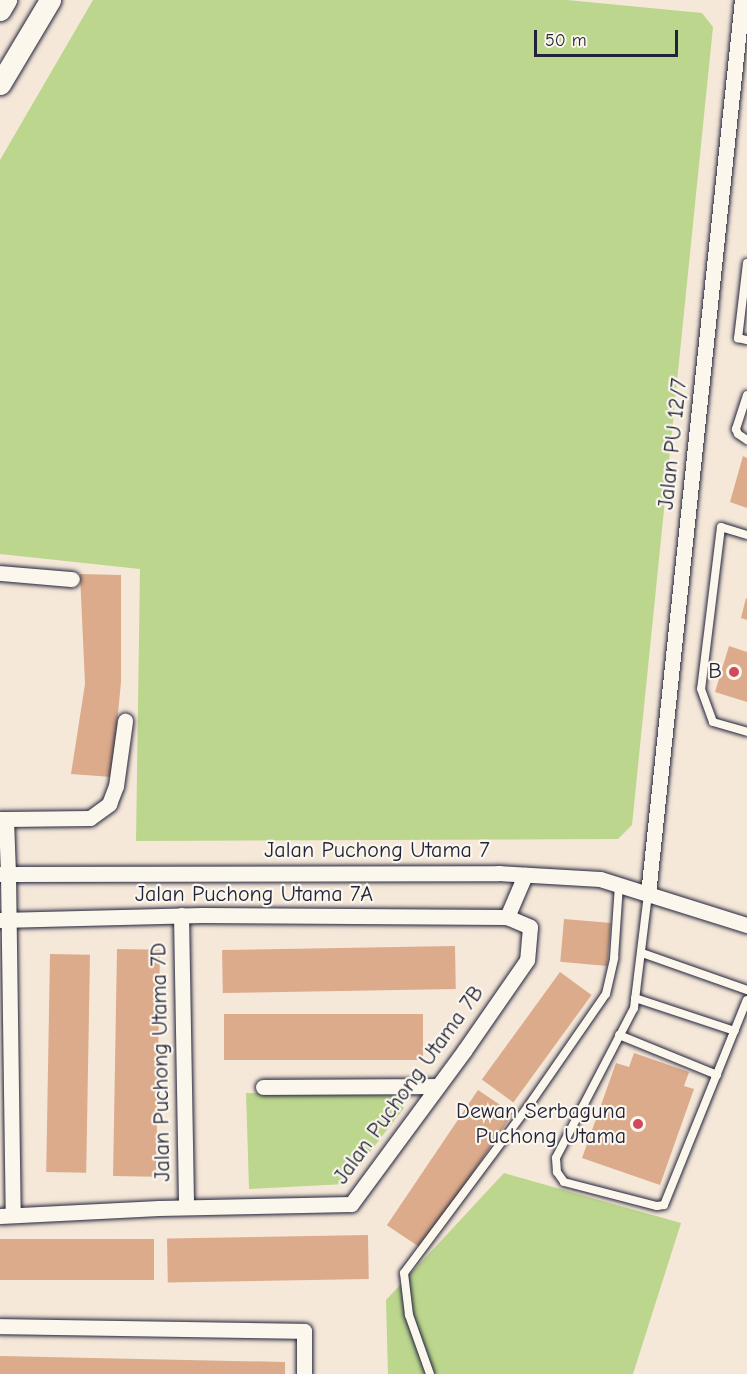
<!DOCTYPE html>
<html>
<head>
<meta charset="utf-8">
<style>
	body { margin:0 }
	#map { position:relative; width:747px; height:1374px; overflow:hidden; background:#f5e8d9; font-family:"Comic Neue",sans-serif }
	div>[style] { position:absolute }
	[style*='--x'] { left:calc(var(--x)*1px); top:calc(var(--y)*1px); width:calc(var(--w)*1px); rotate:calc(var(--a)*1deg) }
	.green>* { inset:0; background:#bcd68d }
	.building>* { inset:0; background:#dbab8c; transform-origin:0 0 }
	.roads { filter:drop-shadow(0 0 2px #22223b) drop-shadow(0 0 2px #22223b) }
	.service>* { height:8px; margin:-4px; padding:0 4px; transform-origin:4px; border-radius:4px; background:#fbf7ec }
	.minor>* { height:15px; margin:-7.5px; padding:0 7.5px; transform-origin:7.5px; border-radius:7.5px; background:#fbf7ec }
	.secondary>* { height:21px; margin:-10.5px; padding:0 10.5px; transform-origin:10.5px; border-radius:10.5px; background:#fbf7ec }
	.dots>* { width:16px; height:16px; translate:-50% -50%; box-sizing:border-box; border:3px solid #fbf7ec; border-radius:50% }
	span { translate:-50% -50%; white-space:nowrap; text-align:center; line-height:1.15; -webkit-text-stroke:4.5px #fbf7ec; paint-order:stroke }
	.street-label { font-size:22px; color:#22223b }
	.poi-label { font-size:22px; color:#22223b }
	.right { translate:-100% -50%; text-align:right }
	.scale { position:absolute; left:534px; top:30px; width:144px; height:27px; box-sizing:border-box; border:3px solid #22223b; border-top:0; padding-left:8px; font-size:18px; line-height:21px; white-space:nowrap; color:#22223b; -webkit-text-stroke:4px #fbf7ec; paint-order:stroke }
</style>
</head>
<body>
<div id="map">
	<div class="green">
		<div style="clip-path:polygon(93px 0,567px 0,702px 13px,713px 27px,632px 825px,618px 839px,136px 841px,140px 569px,0 554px,0 160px)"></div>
		<div style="clip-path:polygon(246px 1093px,391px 1095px,404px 1108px,345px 1184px,249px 1189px)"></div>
		<div style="clip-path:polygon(504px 1173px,681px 1223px,633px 1374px,388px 1374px,386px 1300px)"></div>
	</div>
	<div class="building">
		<div style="clip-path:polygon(743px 456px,747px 458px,747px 508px,730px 502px)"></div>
		<div style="clip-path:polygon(80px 574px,121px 575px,121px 682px,112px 777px,71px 774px,85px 684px)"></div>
		<div style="clip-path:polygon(746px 598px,747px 599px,747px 620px,741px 618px)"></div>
		<div style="clip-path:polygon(729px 646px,747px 652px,747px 702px,715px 692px)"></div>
		<div style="left:564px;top:919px;width:47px;height:43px;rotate:5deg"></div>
		<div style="left:455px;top:946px;width:43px;height:233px;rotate:89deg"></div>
		<div style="left:117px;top:949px;width:43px;height:227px;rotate:1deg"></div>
		<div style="left:50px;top:954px;width:40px;height:218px;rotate:1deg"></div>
		<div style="left:560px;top:972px;width:39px;height:133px;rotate:36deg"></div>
		<div style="left:224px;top:1014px;width:199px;height:46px"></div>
		<div style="clip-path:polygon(634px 1053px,689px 1072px,684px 1086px,694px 1089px,660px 1185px,582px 1158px,616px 1063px,629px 1067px)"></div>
		<div style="left:478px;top:1090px;width:42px;height:163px;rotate:34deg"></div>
		<div style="left:368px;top:1235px;width:44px;height:201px;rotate:89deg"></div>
		<div style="left:154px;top:1239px;width:41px;height:154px;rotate:90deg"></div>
		<div style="clip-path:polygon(0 1356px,285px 1362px,285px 1374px,0 1374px)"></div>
	</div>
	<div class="roads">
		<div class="service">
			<div style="--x:747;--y:263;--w:76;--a:96.8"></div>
			<div style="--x:738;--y:338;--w:9;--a:13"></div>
			<div style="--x:747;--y:395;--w:36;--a:108"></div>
			<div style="--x:736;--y:429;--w:5;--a:68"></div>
			<div style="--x:738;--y:434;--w:11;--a:34"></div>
			<div style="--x:747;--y:535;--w:27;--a:-163"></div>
			<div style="--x:721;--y:527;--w:163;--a:97"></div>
			<div style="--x:701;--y:689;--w:35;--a:70"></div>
			<div style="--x:713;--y:722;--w:35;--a:16"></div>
			<div style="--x:648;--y:894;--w:115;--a:97"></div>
			<div style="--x:634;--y:1008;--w:169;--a:117.5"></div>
			<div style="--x:556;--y:1158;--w:14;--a:86"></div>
			<div style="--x:557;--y:1172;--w:12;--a:55"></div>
			<div style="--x:564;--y:1182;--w:96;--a:14.5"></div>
			<div style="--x:657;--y:1206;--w:7;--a:-8"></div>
			<div style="--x:664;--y:1205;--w:221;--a:-68"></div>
			<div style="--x:642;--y:953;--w:111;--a:19.4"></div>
			<div style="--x:635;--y:998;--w:105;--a:18.3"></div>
			<div style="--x:619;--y:1035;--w:106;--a:22.2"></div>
			<div style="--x:430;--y:1374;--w:63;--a:-109.6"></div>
			<div style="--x:409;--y:1315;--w:42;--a:-96.8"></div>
			<div style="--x:404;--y:1273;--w:209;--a:-53.3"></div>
			<div style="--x:529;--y:1105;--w:135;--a:-55.3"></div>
			<div style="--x:606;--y:994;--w:37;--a:-77"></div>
			<div style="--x:614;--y:958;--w:73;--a:-86.1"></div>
		</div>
		<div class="minor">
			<div style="--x:0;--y:573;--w:72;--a:4.8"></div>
			<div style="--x:0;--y:819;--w:6;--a:0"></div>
			<div style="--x:6;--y:819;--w:55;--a:87.9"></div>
			<div style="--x:8;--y:874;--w:341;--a:89.2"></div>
			<div style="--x:6;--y:819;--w:84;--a:-0.7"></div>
			<div style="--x:90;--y:818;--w:24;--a:-36"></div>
			<div style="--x:109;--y:804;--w:19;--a:-69"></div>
			<div style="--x:116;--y:786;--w:66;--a:-82.1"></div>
			<div style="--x:0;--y:874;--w:498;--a:-0.1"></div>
			<div style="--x:498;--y:873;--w:102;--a:3.4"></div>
			<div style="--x:600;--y:879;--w:154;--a:17.4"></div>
			<div style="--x:648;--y:894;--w:899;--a:-84"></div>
			<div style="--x:181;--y:915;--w:292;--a:89"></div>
			<div style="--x:507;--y:917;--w:46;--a:-66.8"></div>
			<div style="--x:0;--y:920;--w:202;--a:-1.4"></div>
			<div style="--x:202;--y:915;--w:305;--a:0.4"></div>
			<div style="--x:507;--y:917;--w:25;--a:23"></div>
			<div style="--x:530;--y:927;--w:33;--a:95"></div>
			<div style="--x:527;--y:960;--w:111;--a:124.7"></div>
			<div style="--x:464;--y:1051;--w:190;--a:126.4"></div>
			<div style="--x:351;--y:1204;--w:192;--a:178.8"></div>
			<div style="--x:159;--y:1208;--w:159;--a:177.1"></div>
			<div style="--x:263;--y:1087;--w:175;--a:-0.3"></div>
			<div style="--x:0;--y:1326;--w:304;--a:0.9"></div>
			<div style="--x:304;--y:1331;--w:43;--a:90"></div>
		</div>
		<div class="secondary">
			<div style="--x:0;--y:10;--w:12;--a:-59"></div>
			<div style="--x:0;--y:84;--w:98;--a:-59.2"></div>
		</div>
	</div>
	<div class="dots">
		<div style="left:734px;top:672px;background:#d1495b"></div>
		<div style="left:638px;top:1124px;background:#d1495b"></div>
	</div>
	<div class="street-label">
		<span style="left:673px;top:444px;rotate:-84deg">Jalan PU 12/7</span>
		<span style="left:377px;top:851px">Jalan Puchong Utama 7</span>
		<span style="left:254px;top:895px">Jalan Puchong Utama 7A</span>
		<span style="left:161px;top:1062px;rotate:-91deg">Jalan Puchong Utama 7D</span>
		<span style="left:409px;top:1085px;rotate:-54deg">Jalan Puchong Utama 7B</span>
	</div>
	<div class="poi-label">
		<span class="right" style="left:722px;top:672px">B</span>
		<span class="right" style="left:626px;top:1124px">Dewan Serbaguna<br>Puchong Utama</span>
	</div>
	<div class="scale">50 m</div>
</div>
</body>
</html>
